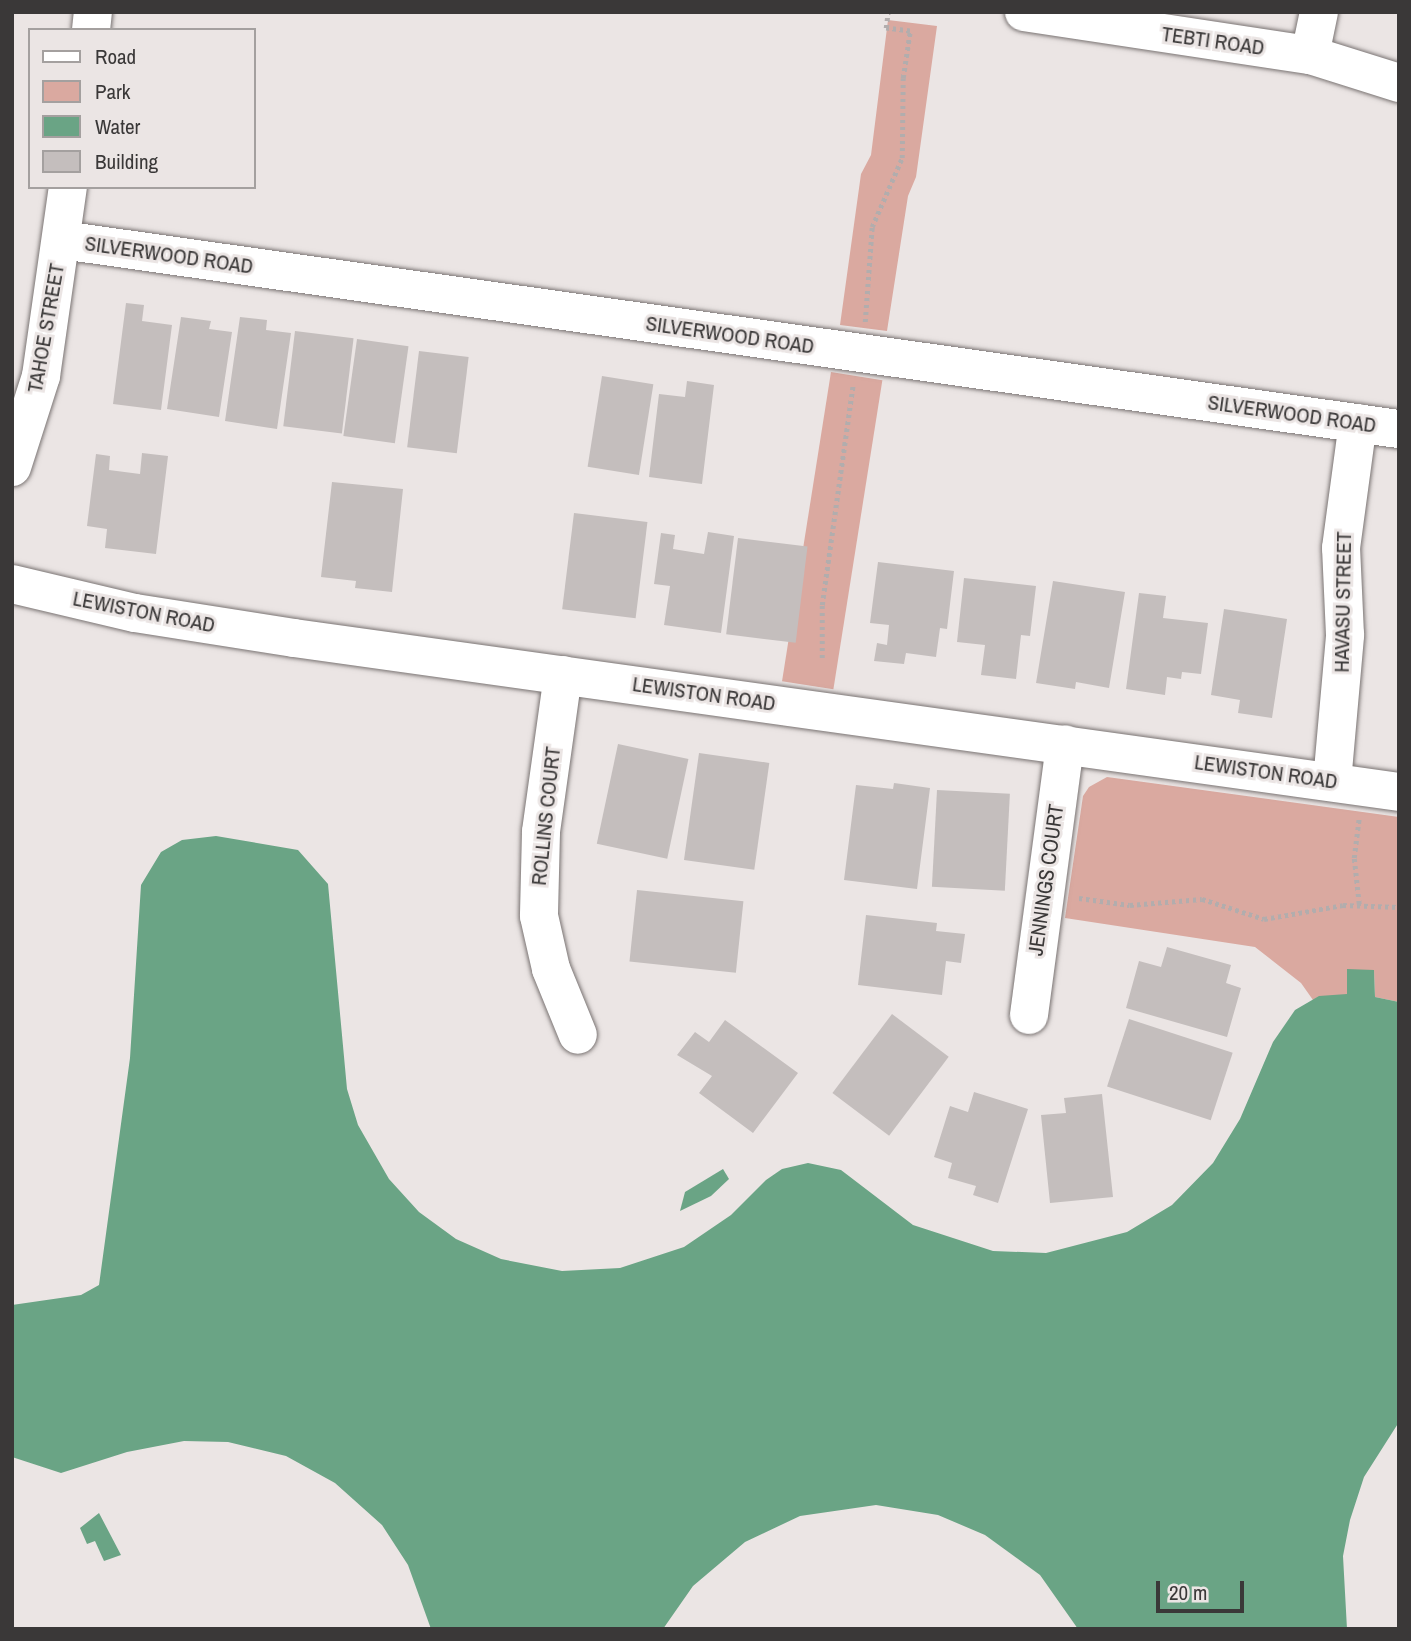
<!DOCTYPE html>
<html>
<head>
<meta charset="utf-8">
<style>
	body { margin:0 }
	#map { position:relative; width:1411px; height:1641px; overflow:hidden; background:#ebe5e4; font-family:"Archivo Narrow",sans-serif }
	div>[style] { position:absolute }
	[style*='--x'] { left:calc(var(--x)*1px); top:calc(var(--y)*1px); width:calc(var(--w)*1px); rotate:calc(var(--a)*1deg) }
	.green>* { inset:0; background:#daa9a0; transform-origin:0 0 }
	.water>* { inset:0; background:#6aa485 }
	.building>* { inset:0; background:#c4bebd; transform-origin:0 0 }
	.path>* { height:4.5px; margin-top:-2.25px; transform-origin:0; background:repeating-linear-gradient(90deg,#b2adad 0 3.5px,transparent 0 7px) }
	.roads { filter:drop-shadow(0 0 2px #7a7473) drop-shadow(0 0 2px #7a7473) }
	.minor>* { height:38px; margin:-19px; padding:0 19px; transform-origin:19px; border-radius:19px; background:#fff }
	span { translate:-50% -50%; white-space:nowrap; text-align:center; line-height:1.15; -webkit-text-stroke:6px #ebe5e4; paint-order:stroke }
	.street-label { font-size:21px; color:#3a3838 }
	.frame { position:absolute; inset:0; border:14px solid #3a3838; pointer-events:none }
	.legend { position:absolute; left:28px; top:28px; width:228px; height:161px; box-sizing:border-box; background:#ebe5e4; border:2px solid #a4a09f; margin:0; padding:9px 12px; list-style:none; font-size:21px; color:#3a3838 }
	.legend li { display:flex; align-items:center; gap:14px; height:35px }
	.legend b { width:35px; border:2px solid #a4a09f }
	.scale { position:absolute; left:1156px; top:1581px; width:88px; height:32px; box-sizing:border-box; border:4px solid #3a3838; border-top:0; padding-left:9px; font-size:21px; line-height:24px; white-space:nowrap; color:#3a3838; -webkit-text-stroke:5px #ebe5e4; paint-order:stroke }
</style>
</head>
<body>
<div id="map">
	<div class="green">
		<div style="clip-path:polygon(888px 20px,937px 26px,916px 177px,908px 196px,887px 331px,840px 325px,861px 174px,871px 155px)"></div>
		<div style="left:831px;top:372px;width:52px;height:313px;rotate:9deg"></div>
		<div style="clip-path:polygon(1107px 777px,1399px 817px,1399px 1002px,1375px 997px,1374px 970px,1347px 995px,1313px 1000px,1301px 983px,1255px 947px,1065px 918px,1083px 796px,1089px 787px)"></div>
	</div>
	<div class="water">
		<div style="clip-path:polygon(216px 836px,298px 850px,328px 884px,347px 1089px,358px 1125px,389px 1179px,419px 1212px,456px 1239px,501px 1259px,562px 1271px,620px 1268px,684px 1247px,731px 1215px,766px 1180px,782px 1169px,808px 1163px,841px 1170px,913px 1225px,993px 1251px,1046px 1253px,1127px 1232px,1172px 1205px,1213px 1163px,1240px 1119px,1273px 1042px,1295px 1010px,1319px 996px,1347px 994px,1347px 969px,1374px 970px,1375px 997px,1399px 1002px,1399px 1422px,1364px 1477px,1350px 1520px,1343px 1556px,1347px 1629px,1078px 1629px,1040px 1575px,985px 1535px,938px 1515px,876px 1505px,800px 1516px,745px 1542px,693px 1586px,663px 1629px,431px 1629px,408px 1565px,382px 1525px,335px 1483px,286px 1456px,228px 1442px,184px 1441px,127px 1452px,61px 1473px,12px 1457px,12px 1305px,81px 1295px,99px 1285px,130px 1058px,141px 885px,161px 852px,182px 840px)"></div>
		<div style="clip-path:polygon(723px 1169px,729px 1179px,711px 1196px,680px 1211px,685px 1192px)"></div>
		<div style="clip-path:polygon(99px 1513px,121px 1555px,104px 1561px,95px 1541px,87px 1544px,80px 1528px)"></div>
	</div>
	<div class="building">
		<div style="clip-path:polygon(126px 303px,144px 305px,142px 321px,172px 325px,161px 410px,113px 404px)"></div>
		<div style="clip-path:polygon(181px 317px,211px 321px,209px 329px,232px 332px,219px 417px,167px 409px)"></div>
		<div style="clip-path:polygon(240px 317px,267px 320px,266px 330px,291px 333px,277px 429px,225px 421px)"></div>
		<div style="left:295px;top:331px;width:59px;height:96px;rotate:7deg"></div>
		<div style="left:357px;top:339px;width:52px;height:98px;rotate:8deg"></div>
		<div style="left:419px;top:351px;width:50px;height:97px;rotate:7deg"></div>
		<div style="left:602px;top:376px;width:52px;height:92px;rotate:9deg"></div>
		<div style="clip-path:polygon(687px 381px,714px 385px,702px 484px,649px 477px,659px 394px,685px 397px)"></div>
		<div style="clip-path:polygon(142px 453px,168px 456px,156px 554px,105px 548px,107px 529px,87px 526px,96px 454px,110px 456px,109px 470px,140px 474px)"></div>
		<div style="clip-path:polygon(332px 482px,403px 489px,392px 592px,355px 588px,356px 581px,321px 577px)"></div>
		<div style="left:574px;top:513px;width:74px;height:97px;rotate:7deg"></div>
		<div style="clip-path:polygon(708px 532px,734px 536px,721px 633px,664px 625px,670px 586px,654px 584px,661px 533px,675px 535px,673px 549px,704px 554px)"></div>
		<div style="left:738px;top:538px;width:70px;height:97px;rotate:7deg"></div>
		<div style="clip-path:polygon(878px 562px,954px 571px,947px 629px,940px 628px,936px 657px,906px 653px,904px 664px,874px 661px,877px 643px,887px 645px,889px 625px,870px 623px)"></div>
		<div style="clip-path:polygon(964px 578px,1036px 586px,1030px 636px,1021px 635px,1016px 679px,981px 675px,985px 645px,957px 642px)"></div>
		<div style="clip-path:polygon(1053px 581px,1125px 592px,1109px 688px,1076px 682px,1075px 689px,1036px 683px)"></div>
		<div style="clip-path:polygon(1139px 593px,1166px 596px,1163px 618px,1208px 623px,1201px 674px,1182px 672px,1181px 679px,1167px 677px,1165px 695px,1126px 689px)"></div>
		<div style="clip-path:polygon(1224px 609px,1287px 619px,1272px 718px,1238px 713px,1240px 700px,1211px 695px)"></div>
		<div style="left:618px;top:744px;width:72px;height:102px;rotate:12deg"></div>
		<div style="left:699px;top:753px;width:71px;height:108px;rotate:8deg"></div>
		<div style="clip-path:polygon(894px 783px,930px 788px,917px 889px,844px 880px,856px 785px,893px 789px)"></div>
		<div style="left:937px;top:790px;width:73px;height:97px;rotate:3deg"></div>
		<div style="left:637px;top:890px;width:107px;height:72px;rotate:6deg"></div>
		<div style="clip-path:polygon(866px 915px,937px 923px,936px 931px,965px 934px,961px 963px,946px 961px,942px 995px,858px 985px)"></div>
		<div style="clip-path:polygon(1167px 947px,1231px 965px,1226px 983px,1241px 988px,1227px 1037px,1126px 1008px,1139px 961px,1161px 967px)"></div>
		<div style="left:892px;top:1014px;width:71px;height:99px;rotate:37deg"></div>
		<div style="left:1129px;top:1019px;width:109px;height:71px;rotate:18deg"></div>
		<div style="clip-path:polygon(725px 1020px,798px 1073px,753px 1133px,699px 1093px,712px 1076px,677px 1055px,695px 1032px,709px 1042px)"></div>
		<div style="clip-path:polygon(974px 1092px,1028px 1109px,998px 1203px,973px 1195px,976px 1186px,948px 1178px,952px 1163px,934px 1157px,950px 1106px,968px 1112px)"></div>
		<div style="clip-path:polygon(1102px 1094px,1113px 1197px,1050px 1203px,1041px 1115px,1066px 1113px,1064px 1098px)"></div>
	</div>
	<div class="path">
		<div style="--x:865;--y:322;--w:95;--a:-85.8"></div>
		<div style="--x:872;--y:227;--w:75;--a:-66.5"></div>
		<div style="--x:902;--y:158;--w:80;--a:-89.3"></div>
		<div style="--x:903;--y:78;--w:48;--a:-81.5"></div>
		<div style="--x:910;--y:31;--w:24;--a:-173"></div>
		<div style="--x:886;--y:28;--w:16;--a:-83"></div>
		<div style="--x:822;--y:658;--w:53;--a:-90"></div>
		<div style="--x:822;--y:605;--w:222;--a:-82"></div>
		<div style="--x:1079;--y:898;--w:51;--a:7.8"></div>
		<div style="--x:1130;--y:905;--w:72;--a:-4.8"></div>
		<div style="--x:1202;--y:899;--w:65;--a:17.9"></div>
		<div style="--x:1264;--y:919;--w:80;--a:-10"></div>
		<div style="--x:1343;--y:905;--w:56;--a:2"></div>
		<div style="--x:1359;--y:904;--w:46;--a:-96.2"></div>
		<div style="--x:1354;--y:858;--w:40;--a:-82.9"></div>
	</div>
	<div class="roads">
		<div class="minor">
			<div style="--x:1024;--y:12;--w:289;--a:8.6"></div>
			<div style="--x:1310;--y:55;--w:93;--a:17.5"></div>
			<div style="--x:91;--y:30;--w:18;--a:-84"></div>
			<div style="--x:1310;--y:55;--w:44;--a:-78.2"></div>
			<div style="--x:62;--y:240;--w:1350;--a:8.05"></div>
			<div style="--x:12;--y:467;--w:96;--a:-72.3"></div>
			<div style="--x:41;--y:376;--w:191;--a:-81.9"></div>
			<div style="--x:12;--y:584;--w:126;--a:13.3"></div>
			<div style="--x:135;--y:613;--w:161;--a:8.9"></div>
			<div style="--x:294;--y:638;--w:1116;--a:7.93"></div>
			<div style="--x:563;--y:675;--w:159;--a:98"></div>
			<div style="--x:541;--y:832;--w:84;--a:91.4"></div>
			<div style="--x:539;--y:916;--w:54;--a:77.2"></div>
			<div style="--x:551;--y:969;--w:71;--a:67.8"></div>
			<div style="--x:1332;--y:782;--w:148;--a:-84.9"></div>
			<div style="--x:1345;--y:635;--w:87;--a:-92.6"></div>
			<div style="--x:1341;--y:548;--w:126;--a:-82.3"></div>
			<div style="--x:1029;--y:1015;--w:273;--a:-82.4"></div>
		</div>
	</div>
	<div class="street-label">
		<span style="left:1213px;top:41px;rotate:8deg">TEBTI ROAD</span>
		<span style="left:169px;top:255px;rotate:8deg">SILVERWOOD ROAD</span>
		<span style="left:46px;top:328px;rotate:-80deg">TAHOE STREET</span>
		<span style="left:730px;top:335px;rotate:8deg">SILVERWOOD ROAD</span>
		<span style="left:1292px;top:414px;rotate:8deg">SILVERWOOD ROAD</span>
		<span style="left:1343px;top:602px;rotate:-89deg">HAVASU STREET</span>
		<span style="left:144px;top:612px;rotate:11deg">LEWISTON ROAD</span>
		<span style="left:704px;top:694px;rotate:8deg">LEWISTON ROAD</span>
		<span style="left:1266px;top:772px;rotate:8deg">LEWISTON ROAD</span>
		<span style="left:546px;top:816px;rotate:-84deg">ROLLINS COURT</span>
		<span style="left:1046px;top:880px;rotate:-82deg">JENNINGS COURT</span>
	</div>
	<div class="frame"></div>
	<ul class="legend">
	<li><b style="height:9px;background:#fff"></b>Road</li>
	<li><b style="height:19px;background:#daa9a0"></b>Park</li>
	<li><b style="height:19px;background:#6aa485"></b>Water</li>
	<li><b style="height:19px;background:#c4bebd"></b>Building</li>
	</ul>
	<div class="scale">20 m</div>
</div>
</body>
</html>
